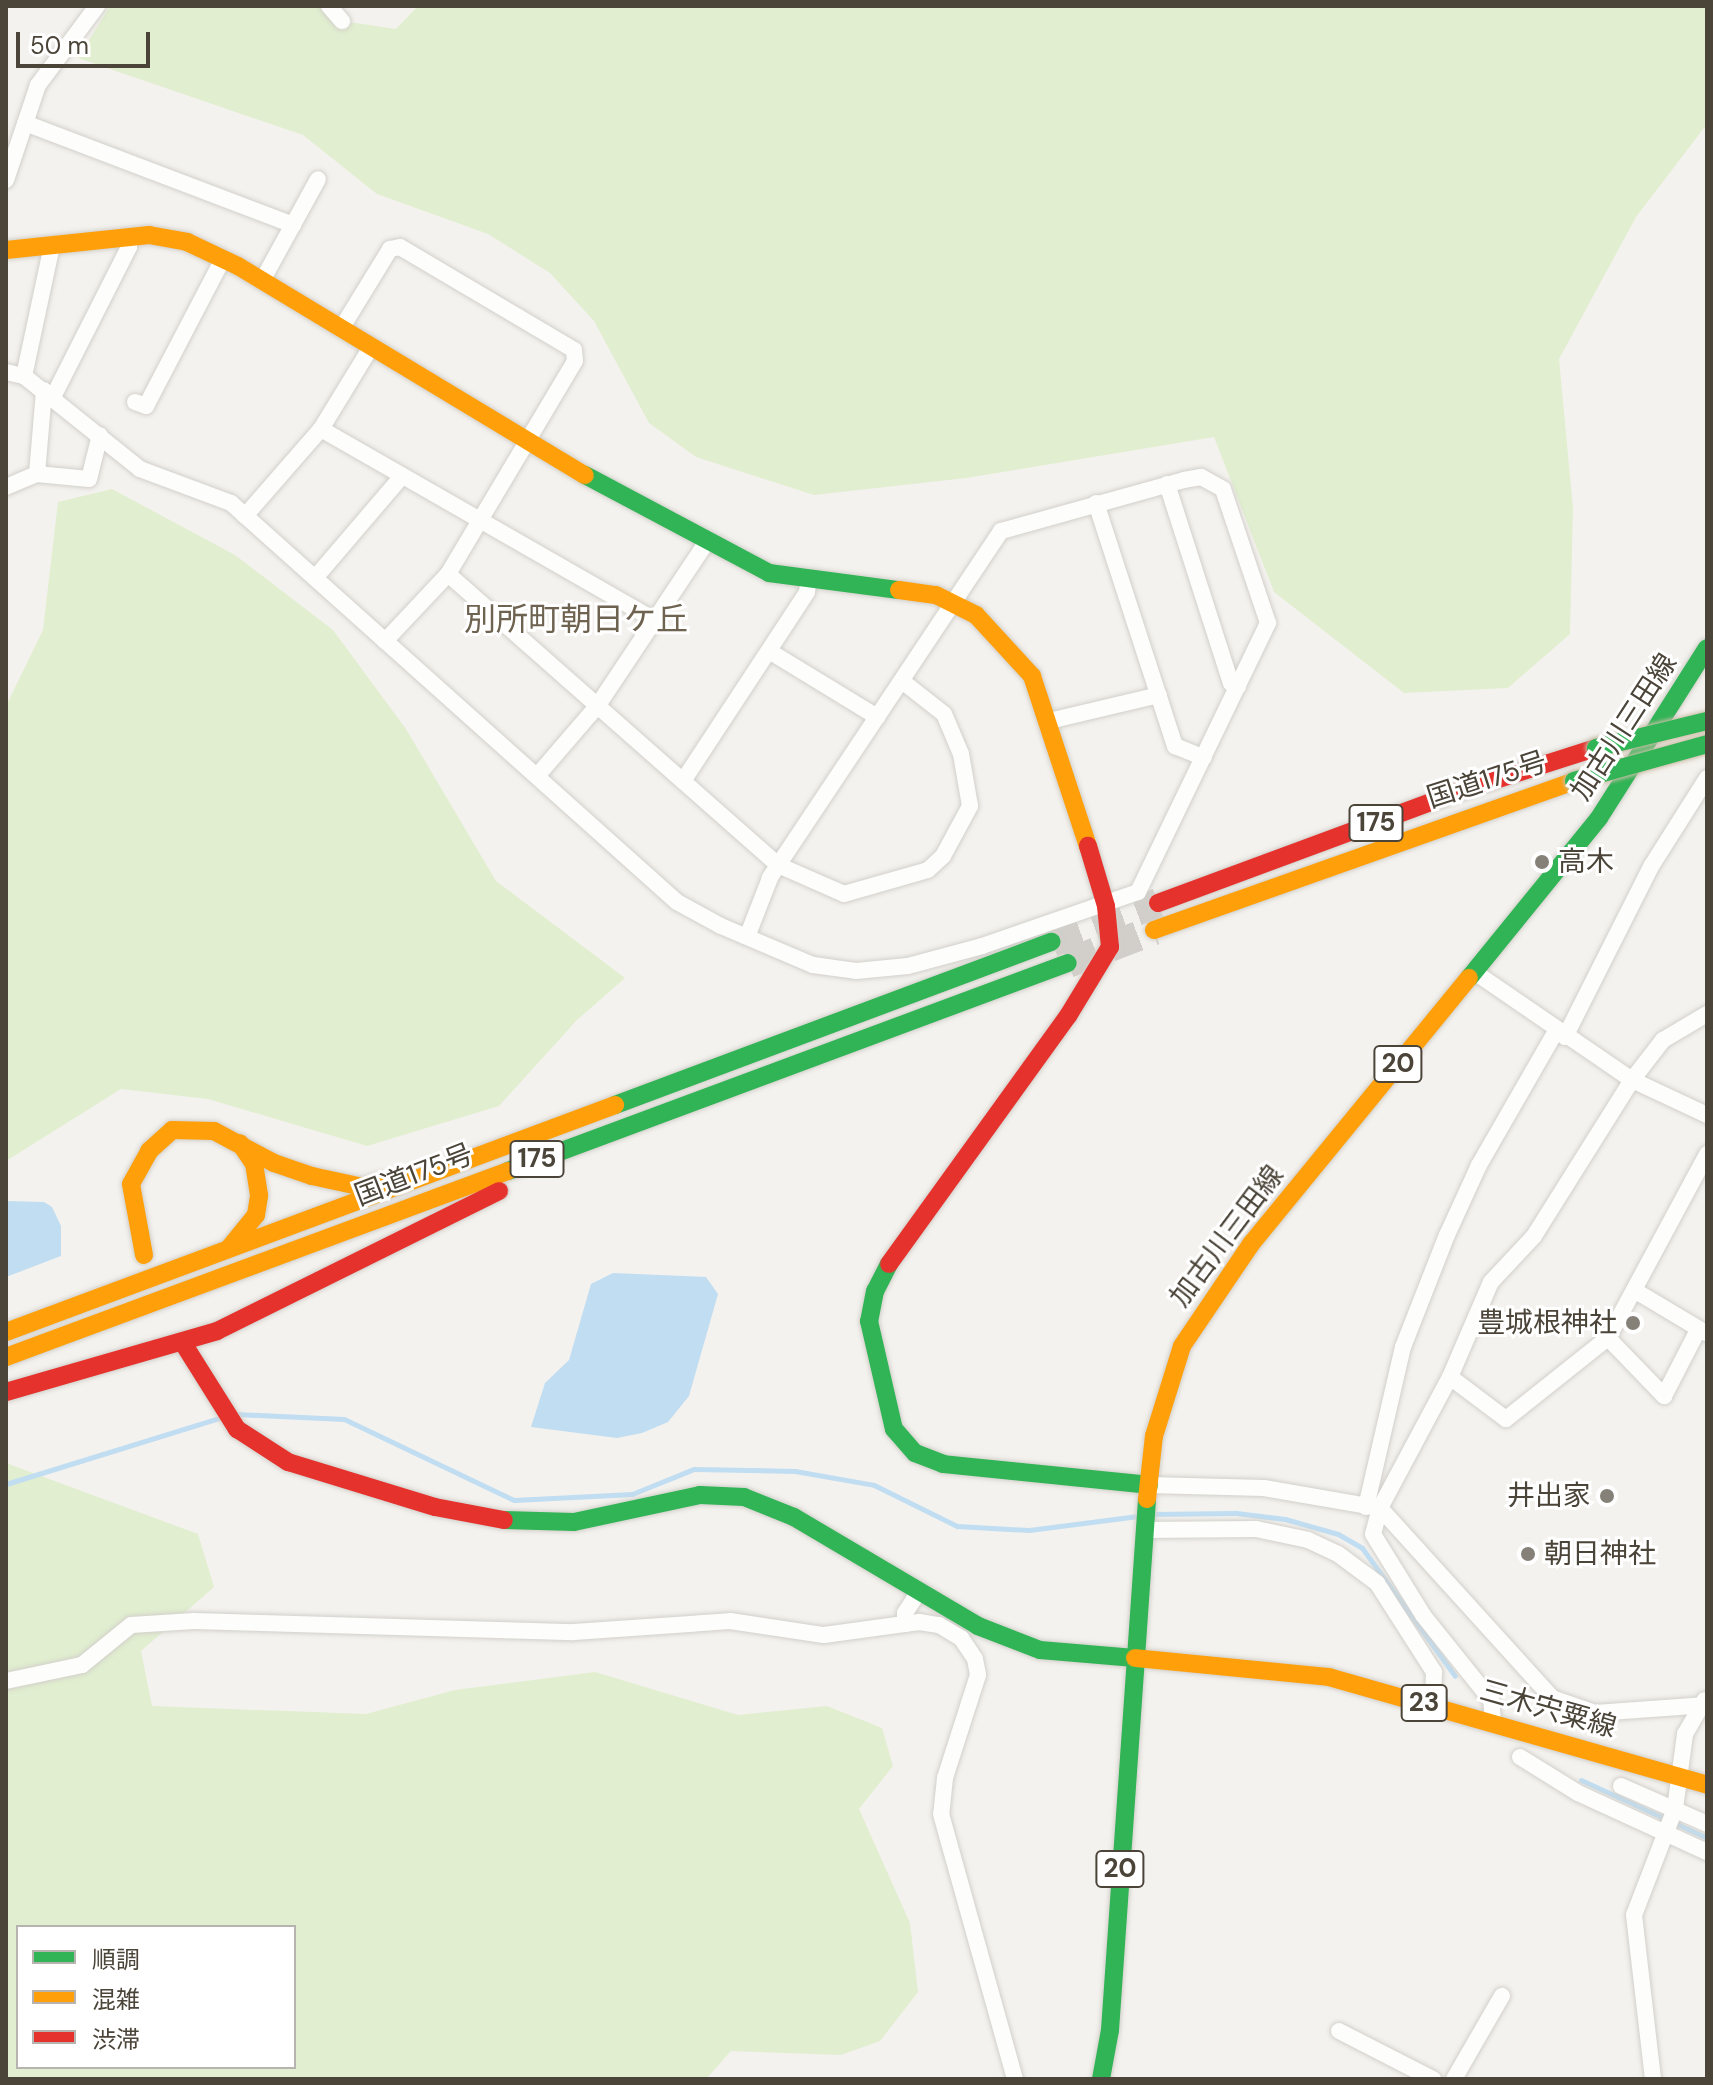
<!DOCTYPE html>
<html>
<head>
<meta charset="utf-8">
<style>
	body { margin:0 }
	#map { position:relative; width:1713px; height:2085px; overflow:hidden; background:#f4f2ee; font-family:"DM Sans","Noto Sans JP",sans-serif }
	div>[style] { position:absolute }
	[style*='--x'] { left:calc(var(--x)*1px); top:calc(var(--y)*1px); width:calc(var(--w)*1px); rotate:calc(var(--a)*1deg) }
	.green>* { inset:0; background:#e1eecf }
	.water>* { inset:0; background:#c0ddf1 }
	.stream>* { height:5px; margin:-2.5px; padding:0 2.5px; transform-origin:2.5px; border-radius:2.5px; background:#c0ddf1 }
	.highway-tunnel>* { height:30px; margin-top:-15px; transform-origin:0; background:repeating-linear-gradient(90deg,#d2cfca 0 30px,transparent 0 45px) }
	.roads { filter:drop-shadow(0 0 2px #d2d0cb) drop-shadow(0 0 2px #d2d0cb) }
	.street>* { height:16px; margin:-8px; padding:0 8px; transform-origin:8px; border-radius:8px; background:#fdfdfc }
	.fast>* { height:18px; margin:-9px; padding:0 9px; transform-origin:9px; border-radius:9px; background:#30b455 }
	.slow>* { height:18px; margin:-9px; padding:0 9px; transform-origin:9px; border-radius:9px; background:#ff9f0a }
	.jam>* { height:18px; margin:-9px; padding:0 9px; transform-origin:9px; border-radius:9px; background:#e5322d }
	.bridges { filter:drop-shadow(0 0 2px #ccbfa9) drop-shadow(0 0 2px #ccbfa9) }
	.fast-bridge>* { height:18px; margin:-9px; padding:0 9px; transform-origin:9px; border-radius:9px; background:#30b455 }
	.dots>* { width:22px; height:22px; translate:-50% -50%; box-sizing:border-box; border:4px solid #fff; border-radius:50% }
	span { translate:-50% -50%; white-space:nowrap; text-align:center; line-height:1.15; -webkit-text-stroke:6px #fff; paint-order:stroke }
	.shield-label span { padding:2px 6px; background:#fff; border:2px solid; border-radius:6px; -webkit-text-stroke-width:0 }
	.shield-label { font-size:26px; color:#4b4439; font-weight:700 }
	.street-label { font-size:28px; color:#4b4439 }
	.poi-label { font-size:28px; color:#4b4439 }
	.left { translate:0 -50%; text-align:left }
	.right { translate:-100% -50%; text-align:right }
	.quarter-label { font-size:32px; color:#6e6250 }
	.frame { position:absolute; inset:0; border:8px solid #4b4439; pointer-events:none }
	.legend { position:absolute; left:16px; top:1925px; width:280px; height:144px; box-sizing:border-box; background:#fff; border:2px solid #b7b4b0; margin:0; padding:10px 14px; list-style:none; font-size:24px; color:#4b4439 }
	.legend li { display:flex; align-items:center; gap:16px; height:40px }
	.legend b { width:40px; border:2px solid #b7b4b0 }
	.scale { position:absolute; left:16px; top:32px; width:134px; height:36px; box-sizing:border-box; border:4px solid #4b4439; border-top:0; padding-left:10px; font-size:24px; line-height:28px; white-space:nowrap; color:#4b4439; -webkit-text-stroke:6px #fff; paint-order:stroke }
</style>
</head>
<body>
<div id="map">
	<div class="green">
		<div style="clip-path:polygon(110px 6px,325px 6px,342px 21px,396px 29px,418px 6px,1707px 6px,1707px 124px,1636px 217px,1559px 359px,1573px 508px,1570px 634px,1508px 688px,1404px 693px,1274px 592px,1214px 437px,966px 478px,814px 495px,696px 457px,649px 423px,594px 321px,550px 273px,488px 234px,377px 194px,303px 135px,78px 58px)"></div>
		<div style="clip-path:polygon(112px 489px,235px 555px,333px 630px,406px 729px,496px 881px,625px 978px,577px 1020px,499px 1106px,367px 1146px,208px 1099px,121px 1089px,6px 1161px,6px 706px,43px 630px,58px 502px)"></div>
		<div style="clip-path:polygon(evenodd,6px 1463px,198px 1534px,214px 1587px,141px 1651px,152px 1706px,366px 1714px,455px 1690px,595px 1672px,738px 1715px,827px 1706px,882px 1728px,893px 1766px,859px 1809px,910px 1923px,918px 1992px,880px 2041px,841px 2055px,731px 2051px,706px 2079px,6px 2079px,6px 1463px,18px 1927px,294px 1927px,294px 2067px,18px 2067px,18px 1927px)"></div>
	</div>
	<div class="water">
		<div style="clip-path:polygon(6px 1201px,44px 1202px,52px 1207px,61px 1226px,61px 1256px,6px 1277px)"></div>
		<div style="clip-path:polygon(613px 1273px,706px 1277px,718px 1294px,689px 1396px,668px 1422px,642px 1433px,617px 1438px,531px 1427px,545px 1383px,569px 1360px,591px 1284px)"></div>
	</div>
	<div class="stream">
		<div style="--x:236;--y:1414;--w:108;--a:2.7"></div>
		<div style="--x:344;--y:1419;--w:188;--a:25.5"></div>
		<div style="--x:514;--y:1500;--w:118;--a:-2.9"></div>
		<div style="--x:632;--y:1494;--w:67;--a:-22"></div>
		<div style="--x:694;--y:1469;--w:101;--a:1.1"></div>
		<div style="--x:795;--y:1471;--w:80;--a:10"></div>
		<div style="--x:874;--y:1485;--w:93;--a:26.3"></div>
		<div style="--x:957;--y:1526;--w:72;--a:3.2"></div>
		<div style="--x:1029;--y:1530;--w:110;--a:-7.3"></div>
		<div style="--x:6;--y:1484;--w:227;--a:-17.2"></div>
		<div style="--x:1152;--y:1514;--w:84;--a:-0.7"></div>
		<div style="--x:1236;--y:1513;--w:49;--a:7"></div>
		<div style="--x:1285;--y:1519;--w:55;--a:15.8"></div>
		<div style="--x:1338;--y:1534;--w:28;--a:30"></div>
		<div style="--x:1362;--y:1548;--w:158;--a:54"></div>
		<div style="--x:1581;--y:1780;--w:139;--a:24.7"></div>
	</div>
	<div class="highway-tunnel">
		<div style="--x:1052;--y:942;--w:113;--a:-20.2"></div>
		<div style="--x:1068;--y:963;--w:92;--a:-21"></div>
	</div>
	<div class="roads">
		<div class="street">
			<div style="--x:329;--y:6;--w:20;--a:49"></div>
			<div style="--x:25;--y:123;--w:287;--a:20.8"></div>
			<div style="--x:6;--y:180;--w:100;--a:-71.4"></div>
			<div style="--x:38;--y:85;--w:99;--a:-53.2"></div>
			<div style="--x:262;--y:281;--w:116;--a:-61.2"></div>
			<div style="--x:341;--y:329;--w:94;--a:-58.5"></div>
			<div style="--x:390;--y:249;--w:10;--a:-11"></div>
			<div style="--x:400;--y:247;--w:202;--a:30.6"></div>
			<div style="--x:574;--y:350;--w:11;--a:85"></div>
			<div style="--x:575;--y:361;--w:248;--a:120.8"></div>
			<div style="--x:448;--y:574;--w:92;--a:133.2"></div>
			<div style="--x:6;--y:372;--w:18;--a:13"></div>
			<div style="--x:24;--y:376;--w:149;--a:38.7"></div>
			<div style="--x:140;--y:469;--w:97;--a:20.5"></div>
			<div style="--x:231;--y:503;--w:598;--a:41.82"></div>
			<div style="--x:677;--y:902;--w:50;--a:28.6"></div>
			<div style="--x:721;--y:926;--w:100;--a:23"></div>
			<div style="--x:813;--y:965;--w:43;--a:7.9"></div>
			<div style="--x:856;--y:971;--w:52;--a:-5.5"></div>
			<div style="--x:908;--y:966;--w:77;--a:-15.1"></div>
			<div style="--x:982;--y:946;--w:165;--a:-19.1"></div>
			<div style="--x:1138;--y:892;--w:299;--a:-64.2"></div>
			<div style="--x:1268;--y:623;--w:141;--a:-108.6"></div>
			<div style="--x:1223;--y:489;--w:25;--a:-151"></div>
			<div style="--x:1201;--y:477;--w:17;--a:170"></div>
			<div style="--x:1184;--y:480;--w:190;--a:164.4"></div>
			<div style="--x:1001;--y:531;--w:417;--a:123.7"></div>
			<div style="--x:770;--y:878;--w:63;--a:111.3"></div>
			<div style="--x:24;--y:376;--w:134;--a:-77.9"></div>
			<div style="--x:53;--y:397;--w:168;--a:-63.1"></div>
			<div style="--x:129;--y:247;--w:10;--a:-101"></div>
			<div style="--x:135;--y:402;--w:12;--a:20"></div>
			<div style="--x:146;--y:406;--w:166;--a:-62.4"></div>
			<div style="--x:321;--y:429;--w:385;--a:29.8"></div>
			<div style="--x:37;--y:474;--w:84;--a:-85.2"></div>
			<div style="--x:1167;--y:484;--w:209;--a:72.2"></div>
			<div style="--x:1231;--y:683;--w:8;--a:23"></div>
			<div style="--x:6;--y:487;--w:34;--a:-23"></div>
			<div style="--x:37;--y:474;--w:52;--a:5.5"></div>
			<div style="--x:89;--y:479;--w:45;--a:-76"></div>
			<div style="--x:1096;--y:503;--w:256;--a:72"></div>
			<div style="--x:1175;--y:746;--w:31;--a:22"></div>
			<div style="--x:245;--y:516;--w:116;--a:-48.9"></div>
			<div style="--x:321;--y:429;--w:96;--a:-58.6"></div>
			<div style="--x:448;--y:574;--w:440;--a:41.4"></div>
			<div style="--x:778;--y:865;--w:72;--a:23.7"></div>
			<div style="--x:844;--y:894;--w:87;--a:-15.9"></div>
			<div style="--x:928;--y:870;--w:21;--a:-43"></div>
			<div style="--x:943;--y:856;--w:57;--a:-61.6"></div>
			<div style="--x:970;--y:806;--w:53;--a:-99.8"></div>
			<div style="--x:961;--y:754;--w:43;--a:-113"></div>
			<div style="--x:944;--y:714;--w:53;--a:-141.8"></div>
			<div style="--x:315;--y:578;--w:134;--a:-49.5"></div>
			<div style="--x:769;--y:651;--w:127;--a:31.4"></div>
			<div style="--x:1049;--y:721;--w:113;--a:-13.3"></div>
			<div style="--x:537;--y:776;--w:94;--a:-49.3"></div>
			<div style="--x:598;--y:705;--w:198;--a:-56.3"></div>
			<div style="--x:683;--y:781;--w:226;--a:-56.7"></div>
			<div style="--x:807;--y:592;--w:14;--a:-82"></div>
			<div style="--x:1473;--y:971;--w:193;--a:34.4"></div>
			<div style="--x:1632;--y:1080;--w:83;--a:25"></div>
			<div style="--x:1565;--y:1037;--w:193;--a:-63.2"></div>
			<div style="--x:1652;--y:865;--w:103;--a:-57.7"></div>
			<div style="--x:1634;--y:1290;--w:84;--a:30.8"></div>
			<div style="--x:1608;--y:1338;--w:81;--a:46"></div>
			<div style="--x:1664;--y:1396;--w:74;--a:-62.7"></div>
			<div style="--x:1450;--y:1377;--w:103;--a:-66.7"></div>
			<div style="--x:1491;--y:1282;--w:63;--a:-46.9"></div>
			<div style="--x:1534;--y:1236;--w:184;--a:-57.9"></div>
			<div style="--x:1632;--y:1080;--w:51;--a:-52.2"></div>
			<div style="--x:1663;--y:1040;--w:51;--a:-30.6"></div>
			<div style="--x:1149;--y:1485;--w:115;--a:1.5"></div>
			<div style="--x:1264;--y:1488;--w:118;--a:9.8"></div>
			<div style="--x:1380;--y:1508;--w:256;--a:47.8"></div>
			<div style="--x:1552;--y:1698;--w:46;--a:19.2"></div>
			<div style="--x:1595;--y:1713;--w:112;--a:-4.1"></div>
			<div style="--x:1366;--y:1507;--w:164;--a:-77"></div>
			<div style="--x:1403;--y:1347;--w:120;--a:-68.6"></div>
			<div style="--x:1447;--y:1235;--w:77;--a:-65.4"></div>
			<div style="--x:1479;--y:1165;--w:155;--a:-60.1"></div>
			<div style="--x:1144;--y:1530;--w:112;--a:-0.5"></div>
			<div style="--x:1256;--y:1529;--w:53;--a:11.9"></div>
			<div style="--x:1308;--y:1540;--w:33;--a:25"></div>
			<div style="--x:1338;--y:1554;--w:49;--a:36.6"></div>
			<div style="--x:1377;--y:1583;--w:106;--a:57.4"></div>
			<div style="--x:1434;--y:1672;--w:33;--a:92"></div>
			<div style="--x:905;--y:1624;--w:11;--a:-90"></div>
			<div style="--x:905;--y:1613;--w:24;--a:-57"></div>
			<div style="--x:6;--y:1681;--w:78;--a:-11.9"></div>
			<div style="--x:82;--y:1665;--w:63;--a:-39.2"></div>
			<div style="--x:131;--y:1625;--w:63;--a:-3.6"></div>
			<div style="--x:194;--y:1621;--w:380;--a:1.7"></div>
			<div style="--x:574;--y:1632;--w:156;--a:-4"></div>
			<div style="--x:730;--y:1621;--w:95;--a:8.5"></div>
			<div style="--x:824;--y:1635;--w:96;--a:-7.8"></div>
			<div style="--x:919;--y:1622;--w:20;--a:9"></div>
			<div style="--x:939;--y:1625;--w:26;--a:31"></div>
			<div style="--x:961;--y:1638;--w:25;--a:56"></div>
			<div style="--x:975;--y:1659;--w:16;--a:79"></div>
			<div style="--x:978;--y:1675;--w:108;--a:107.8"></div>
			<div style="--x:945;--y:1778;--w:36;--a:96"></div>
			<div style="--x:941;--y:1814;--w:275;--a:74.4"></div>
			<div style="--x:1493;--y:1721;--w:21;--a:-95"></div>
			<div style="--x:1491;--y:1700;--w:109;--a:-128.7"></div>
			<div style="--x:1423;--y:1615;--w:95;--a:-121.7"></div>
			<div style="--x:1373;--y:1534;--w:27;--a:-75"></div>
			<div style="--x:1380;--y:1508;--w:149;--a:-61.9"></div>
			<div style="--x:1450;--y:1377;--w:70;--a:36.9"></div>
			<div style="--x:1506;--y:1419;--w:130;--a:-38.5"></div>
			<div style="--x:1608;--y:1338;--w:209;--a:-61.7"></div>
			<div style="--x:1520;--y:1757;--w:68;--a:31.8"></div>
			<div style="--x:1578;--y:1793;--w:142;--a:24.6"></div>
			<div style="--x:1621;--y:1786;--w:94;--a:23.8"></div>
			<div style="--x:1339;--y:2031;--w:106;--a:27.1"></div>
			<div style="--x:1454;--y:2079;--w:96;--a:-60"></div>
			<div style="--x:1653;--y:2079;--w:165;--a:-96.6"></div>
			<div style="--x:1634;--y:1915;--w:114;--a:-68.9"></div>
			<div style="--x:1675;--y:1809;--w:76;--a:-82.4"></div>
			<div style="--x:1685;--y:1734;--w:39;--a:-60"></div>
		</div>
		<div class="fast">
			<div style="--x:585;--y:475;--w:208;--a:28"></div>
			<div style="--x:769;--y:573;--w:131;--a:7.5"></div>
			<div style="--x:1469;--y:978;--w:206;--a:-50.9"></div>
			<div style="--x:1599;--y:818;--w:201;--a:-57.6"></div>
			<div style="--x:615;--y:1105;--w:466;--a:-20.5"></div>
			<div style="--x:508;--y:1171;--w:597;--a:-20.38"></div>
			<div style="--x:889;--y:1264;--w:30;--a:117"></div>
			<div style="--x:875;--y:1291;--w:31;--a:101"></div>
			<div style="--x:869;--y:1321;--w:111;--a:77"></div>
			<div style="--x:894;--y:1429;--w:32;--a:49"></div>
			<div style="--x:915;--y:1453;--w:30;--a:21"></div>
			<div style="--x:943;--y:1464;--w:207;--a:5.8"></div>
			<div style="--x:504;--y:1520;--w:70;--a:1.6"></div>
			<div style="--x:574;--y:1522;--w:129;--a:-12.1"></div>
			<div style="--x:700;--y:1495;--w:44;--a:2.6"></div>
			<div style="--x:744;--y:1497;--w:54;--a:21.8"></div>
			<div style="--x:794;--y:1517;--w:214;--a:30.6"></div>
			<div style="--x:978;--y:1626;--w:66;--a:21.2"></div>
			<div style="--x:1040;--y:1650;--w:95;--a:4.8"></div>
			<div style="--x:1101;--y:2079;--w:50;--a:-79.6"></div>
			<div style="--x:1110;--y:2030;--w:532;--a:-86.01"></div>
		</div>
		<div class="slow">
			<div style="--x:6;--y:250;--w:144;--a:-6"></div>
			<div style="--x:149;--y:235;--w:39;--a:10"></div>
			<div style="--x:187;--y:242;--w:56;--a:25.2"></div>
			<div style="--x:238;--y:266;--w:405;--a:31.1"></div>
			<div style="--x:899;--y:590;--w:37;--a:8"></div>
			<div style="--x:936;--y:595;--w:45;--a:26.6"></div>
			<div style="--x:976;--y:615;--w:83;--a:47.4"></div>
			<div style="--x:1032;--y:676;--w:179;--a:71.8"></div>
			<div style="--x:1154;--y:930;--w:446;--a:-19.5"></div>
			<div style="--x:230;--y:1247;--w:41;--a:-50.9"></div>
			<div style="--x:256;--y:1215;--w:20;--a:-81"></div>
			<div style="--x:259;--y:1195;--w:31;--a:-99"></div>
			<div style="--x:254;--y:1164;--w:25;--a:-124"></div>
			<div style="--x:144;--y:1255;--w:72;--a:-100.4"></div>
			<div style="--x:131;--y:1184;--w:38;--a:-61"></div>
			<div style="--x:149;--y:1151;--w:31;--a:-42"></div>
			<div style="--x:172;--y:1130;--w:42;--a:1.4"></div>
			<div style="--x:214;--y:1131;--w:68;--a:28.1"></div>
			<div style="--x:274;--y:1163;--w:40;--a:18.9"></div>
			<div style="--x:312;--y:1176;--w:52;--a:12.2"></div>
			<div style="--x:363;--y:1187;--w:22;--a:-16"></div>
			<div style="--x:6;--y:1332;--w:650;--a:-20.44"></div>
			<div style="--x:6;--y:1357;--w:535;--a:-20.33"></div>
			<div style="--x:1147;--y:1499;--w:63;--a:-83.7"></div>
			<div style="--x:1154;--y:1436;--w:94;--a:-72.7"></div>
			<div style="--x:1182;--y:1346;--w:123;--a:-55.9"></div>
			<div style="--x:1251;--y:1244;--w:344;--a:-50.7"></div>
			<div style="--x:1135;--y:1658;--w:195;--a:5.6"></div>
			<div style="--x:1329;--y:1677;--w:393;--a:15.9"></div>
		</div>
		<div class="jam">
			<div style="--x:1158;--y:903;--w:326;--a:-20.3"></div>
			<div style="--x:1464;--y:790;--w:139;--a:-17.7"></div>
			<div style="--x:889;--y:1264;--w:306;--a:-54.2"></div>
			<div style="--x:1068;--y:1016;--w:81;--a:-58.7"></div>
			<div style="--x:1110;--y:947;--w:41;--a:-95.6"></div>
			<div style="--x:1106;--y:906;--w:63;--a:-106.7"></div>
			<div style="--x:183;--y:1343;--w:102;--a:57.9"></div>
			<div style="--x:237;--y:1429;--w:61;--a:32.9"></div>
			<div style="--x:288;--y:1462;--w:154;--a:17"></div>
			<div style="--x:435;--y:1507;--w:70;--a:10.7"></div>
			<div style="--x:6;--y:1392;--w:220;--a:-16.1"></div>
			<div style="--x:217;--y:1331;--w:315;--a:-26.4"></div>
		</div>
	</div>
	<div class="bridges">
		<div class="fast-bridge">
			<div style="--x:1596;--y:748;--w:114;--a:-13.7"></div>
			<div style="--x:1574;--y:781;--w:138;--a:-15.5"></div>
		</div>
	</div>
	<div class="dots">
		<div style="left:1542px;top:862px;background:#868178"></div>
		<div style="left:1633px;top:1323px;background:#868178"></div>
		<div style="left:1607px;top:1496px;background:#868178"></div>
		<div style="left:1528px;top:1554px;background:#868178"></div>
	</div>
	<div class="shield-label">
		<span style="left:1376px;top:823px">175</span>
		<span style="left:1398px;top:1064px">20</span>
		<span style="left:537px;top:1159px">175</span>
		<span style="left:1424px;top:1703px">23</span>
		<span style="left:1120px;top:1869px">20</span>
	</div>
	<div class="street-label">
		<span style="left:1624px;top:727px;rotate:-57deg">加古川三田線</span>
		<span style="left:1487px;top:780px;rotate:-18deg">国道175号</span>
		<span style="left:414px;top:1175px;rotate:-21deg">国道175号</span>
		<span style="left:1227px;top:1236px;rotate:-53deg">加古川三田線</span>
		<span style="left:1548px;top:1709px;rotate:16deg">三木宍粟線</span>
	</div>
	<div class="poi-label">
		<span class="left" style="left:1558px;top:862px">高木</span>
		<span class="right" style="left:1617px;top:1323px">豊城根神社</span>
		<span class="right" style="left:1591px;top:1496px">井出家</span>
		<span class="left" style="left:1544px;top:1554px">朝日神社</span>
	</div>
	<div class="quarter-label">
		<span style="left:576px;top:619px">別所町朝日ケ丘</span>
	</div>
	<div class="frame"></div>
	<ul class="legend">
	<li><b style="height:10px;background:#30b455"></b>順調</li>
	<li><b style="height:10px;background:#ff9f0a"></b>混雑</li>
	<li><b style="height:10px;background:#e5322d"></b>渋滞</li>
	</ul>
	<div class="scale">50 m</div>
</div>
</body>
</html>
